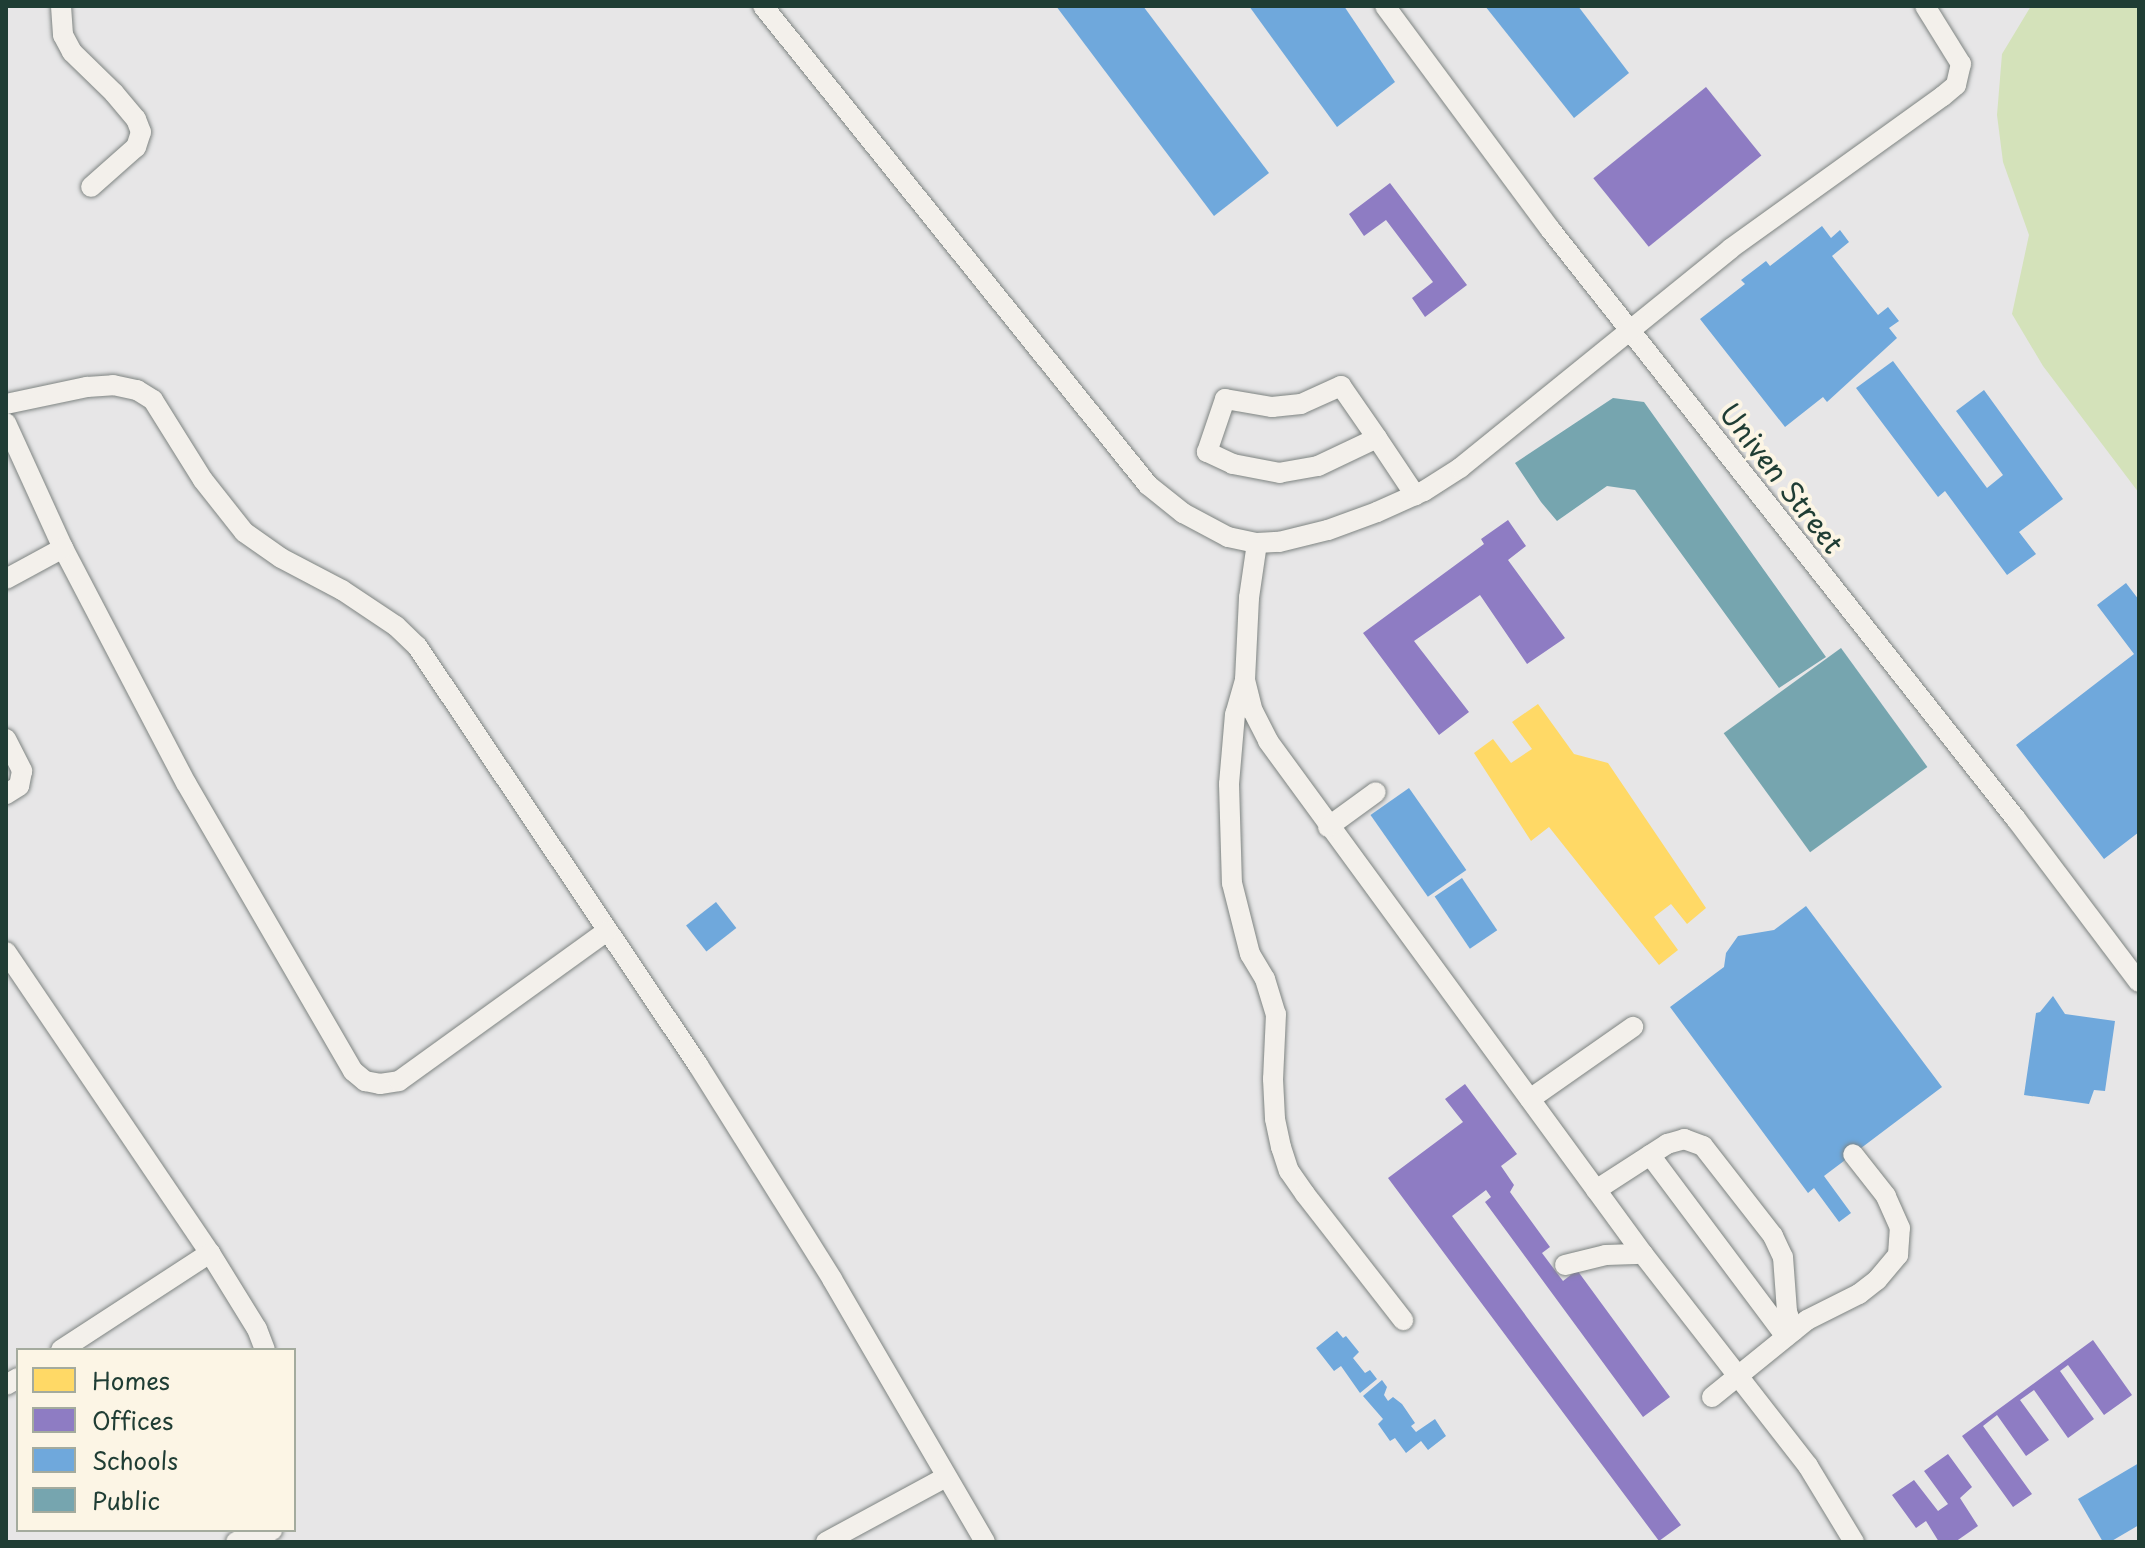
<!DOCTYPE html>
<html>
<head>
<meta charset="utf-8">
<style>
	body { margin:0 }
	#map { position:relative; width:2145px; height:1548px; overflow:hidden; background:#e7e6e7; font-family:"Playpen Sans",sans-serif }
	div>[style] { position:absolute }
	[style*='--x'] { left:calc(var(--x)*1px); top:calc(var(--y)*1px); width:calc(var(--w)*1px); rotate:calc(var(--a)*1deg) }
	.green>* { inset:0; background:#d4e2ba }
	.homes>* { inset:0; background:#ffd966 }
	.offices>* { inset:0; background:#8e7cc3; transform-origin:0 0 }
	.schools>* { inset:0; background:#6fa8dc; transform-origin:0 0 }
	.public>* { inset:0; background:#76a5af; transform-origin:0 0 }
	.roads { filter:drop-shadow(0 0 2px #7e8482) drop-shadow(0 0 2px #7e8482) }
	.minor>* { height:20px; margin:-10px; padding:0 10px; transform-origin:10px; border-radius:10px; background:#f3f0eb }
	span { translate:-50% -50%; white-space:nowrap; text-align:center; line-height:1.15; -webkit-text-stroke:8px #fcf5e5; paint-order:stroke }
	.street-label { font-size:28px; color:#1f3d34 }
	.frame { position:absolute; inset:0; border:8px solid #1f3d34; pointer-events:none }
	.legend { position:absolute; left:16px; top:1348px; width:280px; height:184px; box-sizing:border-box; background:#fcf5e5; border:2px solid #a4ab9e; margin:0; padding:10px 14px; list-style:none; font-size:24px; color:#1f3d34 }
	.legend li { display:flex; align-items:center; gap:16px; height:40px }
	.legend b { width:40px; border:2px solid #a4ab9e }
</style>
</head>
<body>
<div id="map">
	<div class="green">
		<div style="clip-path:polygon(2031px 6px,2139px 6px,2139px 493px,2043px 366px,2012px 314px,2029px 235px,2003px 162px,1997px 115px,2002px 54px)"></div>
	</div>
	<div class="homes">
		<div style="clip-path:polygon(1538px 704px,1574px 754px,1608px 763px,1706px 908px,1687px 924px,1671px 904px,1654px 917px,1678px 950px,1659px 965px,1549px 827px,1531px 841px,1474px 753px,1493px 739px,1511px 763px,1532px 749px,1512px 722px)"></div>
	</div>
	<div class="offices">
		<div style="left:1706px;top:87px;width:88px;height:145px;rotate:51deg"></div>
		<div style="clip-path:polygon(1390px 183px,1467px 285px,1425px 317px,1412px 298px,1433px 282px,1386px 220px,1364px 236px,1349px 214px)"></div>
		<div style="clip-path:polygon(1508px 520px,1526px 546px,1508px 560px,1565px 638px,1527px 664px,1480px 595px,1414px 641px,1469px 712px,1439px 735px,1363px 633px,1484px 544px,1481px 539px)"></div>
		<div style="clip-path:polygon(1465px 1084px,1517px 1154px,1501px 1166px,1514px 1185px,1510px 1192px,1550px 1247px,1542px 1253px,1563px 1281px,1577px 1270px,1670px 1397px,1643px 1417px,1485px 1202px,1491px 1197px,1486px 1190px,1452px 1216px,1681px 1525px,1659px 1541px,1388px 1178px,1463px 1122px,1445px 1099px)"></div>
		<div style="clip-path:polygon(2093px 1340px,2132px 1395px,2104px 1415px,2068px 1365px,2060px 1371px,2094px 1419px,2068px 1438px,2034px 1390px,2020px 1400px,2049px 1440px,2026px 1456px,1997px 1415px,1983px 1426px,2032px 1494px,2013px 1507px,1962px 1436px)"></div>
		<div style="clip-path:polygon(1948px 1454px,1972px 1487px,1960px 1498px,1978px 1526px,1955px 1542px,1939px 1542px,1926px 1521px,1916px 1528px,1892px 1495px,1914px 1480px,1938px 1511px,1948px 1504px,1924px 1471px)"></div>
	</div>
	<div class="schools">
		<div style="clip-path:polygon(1056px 6px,1143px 6px,1269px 173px,1214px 216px)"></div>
		<div style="clip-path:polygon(1249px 6px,1344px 6px,1395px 82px,1337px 127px)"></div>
		<div style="clip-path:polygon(1485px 6px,1578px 6px,1629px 73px,1574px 118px)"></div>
		<div style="clip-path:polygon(1822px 226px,1831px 238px,1840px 230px,1849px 242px,1832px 256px,1878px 315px,1888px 307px,1899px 321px,1889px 328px,1897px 338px,1827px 402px,1823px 397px,1785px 427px,1700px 319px,1745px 284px,1741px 280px,1766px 261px,1770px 266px)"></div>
		<div style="clip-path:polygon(1893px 361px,1987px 488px,2003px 475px,1956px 411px,1984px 390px,2063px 499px,2019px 532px,2036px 554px,2007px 575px,1945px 491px,1938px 497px,1856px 388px)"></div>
		<div style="clip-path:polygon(2126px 583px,2139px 600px,2139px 832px,2104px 859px,2016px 745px,2134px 654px,2097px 605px)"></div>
		<div style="left:1409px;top:788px;width:100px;height:47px;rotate:55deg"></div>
		<div style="left:1462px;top:878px;width:63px;height:33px;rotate:56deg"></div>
		<div style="left:716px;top:902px;width:33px;height:38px;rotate:52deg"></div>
		<div style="clip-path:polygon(1806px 906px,1942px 1087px,1824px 1176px,1851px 1213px,1839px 1222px,1814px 1188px,1808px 1193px,1670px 1007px,1724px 967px,1726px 953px,1738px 936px,1774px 930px)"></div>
		<div style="clip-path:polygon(2053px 996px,2065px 1014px,2115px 1021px,2105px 1091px,2094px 1090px,2089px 1104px,2024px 1095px,2036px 1013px,2040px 1012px)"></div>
		<div style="clip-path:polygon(1337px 1331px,1343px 1338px,1346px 1336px,1359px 1352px,1353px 1358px,1365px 1373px,1370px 1370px,1377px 1379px,1360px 1393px,1341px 1366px,1334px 1371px,1316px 1348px)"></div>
		<div style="clip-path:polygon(1382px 1380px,1387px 1387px,1384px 1395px,1388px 1401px,1393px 1397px,1402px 1404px,1415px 1423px,1411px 1426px,1416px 1432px,1435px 1419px,1446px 1436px,1428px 1450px,1421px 1441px,1406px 1453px,1395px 1438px,1390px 1441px,1378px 1424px,1383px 1419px,1363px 1396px)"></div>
		<div style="clip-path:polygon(2139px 1463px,2139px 1525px,2110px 1542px,2103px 1542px,2078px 1499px)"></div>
	</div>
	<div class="public">
		<div style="clip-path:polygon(1613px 398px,1644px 402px,1826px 657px,1779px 688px,1635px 490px,1607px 486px,1557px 521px,1541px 502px,1515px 463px)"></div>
		<div style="left:1841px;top:648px;width:147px;height:145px;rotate:54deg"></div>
	</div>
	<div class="roads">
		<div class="minor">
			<div style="--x:61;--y:6;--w:29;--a:86"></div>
			<div style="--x:63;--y:35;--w:19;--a:62"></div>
			<div style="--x:72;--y:52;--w:59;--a:44.3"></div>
			<div style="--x:114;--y:93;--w:34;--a:50"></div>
			<div style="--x:136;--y:119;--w:14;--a:69"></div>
			<div style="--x:141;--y:132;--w:16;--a:108"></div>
			<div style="--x:136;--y:147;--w:60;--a:138.4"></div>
			<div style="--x:763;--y:6;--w:615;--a:51.21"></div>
			<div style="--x:1148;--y:485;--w:45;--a:38.7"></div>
			<div style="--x:1183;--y:513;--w:51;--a:28.1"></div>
			<div style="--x:1228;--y:537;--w:30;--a:12"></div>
			<div style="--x:1257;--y:543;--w:56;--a:98.3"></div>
			<div style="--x:1249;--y:598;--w:82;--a:92.8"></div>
			<div style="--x:1245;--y:680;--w:32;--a:76"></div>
			<div style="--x:1253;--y:711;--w:34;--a:63"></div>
			<div style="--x:1268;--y:741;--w:635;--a:53.83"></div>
			<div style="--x:1643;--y:1254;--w:269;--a:52.1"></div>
			<div style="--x:1808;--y:1466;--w:89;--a:58.8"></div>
			<div style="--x:1385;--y:6;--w:277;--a:53.5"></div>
			<div style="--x:1550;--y:229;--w:752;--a:51.7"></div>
			<div style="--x:2016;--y:819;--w:204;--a:53"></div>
			<div style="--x:6;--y:404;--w:83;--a:-11.9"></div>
			<div style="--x:87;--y:387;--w:26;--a:-4"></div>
			<div style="--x:113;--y:385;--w:25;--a:12"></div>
			<div style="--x:137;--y:390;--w:19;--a:32"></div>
			<div style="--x:153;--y:400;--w:94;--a:58"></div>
			<div style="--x:203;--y:480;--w:66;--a:51.7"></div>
			<div style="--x:244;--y:532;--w:45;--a:35.1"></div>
			<div style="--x:281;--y:558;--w:69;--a:27.7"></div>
			<div style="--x:342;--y:590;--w:65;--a:33.7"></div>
			<div style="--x:396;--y:626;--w:29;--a:44"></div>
			<div style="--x:417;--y:646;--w:505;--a:56.15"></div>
			<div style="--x:698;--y:1065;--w:252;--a:57.9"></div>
			<div style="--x:832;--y:1279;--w:304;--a:59.8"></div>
			<div style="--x:6;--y:423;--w:137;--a:65.5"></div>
			<div style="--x:63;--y:548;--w:265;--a:62.4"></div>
			<div style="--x:186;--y:783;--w:333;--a:59.9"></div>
			<div style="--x:353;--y:1071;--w:16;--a:40"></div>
			<div style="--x:365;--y:1081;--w:15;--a:11"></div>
			<div style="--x:380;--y:1084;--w:19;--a:-9"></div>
			<div style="--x:399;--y:1081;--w:256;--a:-35.8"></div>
			<div style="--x:1377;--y:438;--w:65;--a:154.6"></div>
			<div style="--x:1318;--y:466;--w:39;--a:170"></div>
			<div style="--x:1280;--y:473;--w:48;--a:-169.2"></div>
			<div style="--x:1233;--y:464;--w:29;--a:-155"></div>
			<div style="--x:1207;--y:452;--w:56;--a:-71.2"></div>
			<div style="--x:1225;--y:399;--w:48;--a:9.7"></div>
			<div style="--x:1272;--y:407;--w:29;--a:-6"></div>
			<div style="--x:1301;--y:404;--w:44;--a:-24.2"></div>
			<div style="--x:1341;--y:386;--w:63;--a:55.3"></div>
			<div style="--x:1377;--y:438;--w:69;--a:56.3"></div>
			<div style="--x:1257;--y:543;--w:22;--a:-3"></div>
			<div style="--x:1279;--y:542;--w:50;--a:-13.8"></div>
			<div style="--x:1328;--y:530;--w:52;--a:-20.2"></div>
			<div style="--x:1377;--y:512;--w:51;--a:-24.1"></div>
			<div style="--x:1424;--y:491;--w:43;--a:-32.6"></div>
			<div style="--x:1460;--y:468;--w:348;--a:-39"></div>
			<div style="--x:1730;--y:249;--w:262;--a:-35.7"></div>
			<div style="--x:1943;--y:96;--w:17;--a:-40"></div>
			<div style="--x:1956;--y:85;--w:22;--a:-77"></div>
			<div style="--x:1961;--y:64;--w:68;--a:-121.8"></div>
			<div style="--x:6;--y:579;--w:65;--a:-28.5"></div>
			<div style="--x:1245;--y:680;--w:35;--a:106"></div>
			<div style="--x:1235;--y:714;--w:70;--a:94.9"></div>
			<div style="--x:1229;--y:784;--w:99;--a:88.3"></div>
			<div style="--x:1232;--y:883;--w:73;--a:75.8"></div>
			<div style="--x:1250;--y:954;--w:29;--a:59"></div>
			<div style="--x:1265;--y:979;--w:37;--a:73"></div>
			<div style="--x:1276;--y:1014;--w:65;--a:92.6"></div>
			<div style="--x:1273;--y:1079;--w:40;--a:87.1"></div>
			<div style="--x:1275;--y:1119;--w:29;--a:78"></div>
			<div style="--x:1281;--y:1147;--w:25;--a:72"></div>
			<div style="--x:1289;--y:1171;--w:28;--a:55"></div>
			<div style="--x:1305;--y:1194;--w:160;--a:52.1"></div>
			<div style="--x:6;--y:739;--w:36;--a:63"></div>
			<div style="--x:22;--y:771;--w:15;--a:101"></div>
			<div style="--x:19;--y:786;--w:15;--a:148"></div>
			<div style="--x:1328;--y:827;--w:59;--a:-36.1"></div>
			<div style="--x:6;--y:952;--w:364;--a:55.9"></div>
			<div style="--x:210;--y:1253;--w:89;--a:58.3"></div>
			<div style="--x:257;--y:1329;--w:22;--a:69"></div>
			<div style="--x:1530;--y:1099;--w:126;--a:-35"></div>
			<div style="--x:1650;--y:1155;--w:227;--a:53.2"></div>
			<div style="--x:1596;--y:1190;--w:85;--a:-32.9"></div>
			<div style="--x:1667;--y:1144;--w:18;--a:-16"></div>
			<div style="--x:1684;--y:1139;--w:20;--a:20"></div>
			<div style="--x:1703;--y:1146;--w:114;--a:52.1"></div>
			<div style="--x:1773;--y:1236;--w:23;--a:65"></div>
			<div style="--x:1783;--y:1257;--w:55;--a:85.8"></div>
			<div style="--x:1787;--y:1312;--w:20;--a:70"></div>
			<div style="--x:1565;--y:1265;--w:42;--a:-13.7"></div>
			<div style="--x:1606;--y:1255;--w:37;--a:-2"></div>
			<div style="--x:61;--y:1350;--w:178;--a:-33.1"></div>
			<div style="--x:6;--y:1385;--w:14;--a:-30"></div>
			<div style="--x:1712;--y:1397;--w:122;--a:-39"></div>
			<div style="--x:1807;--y:1320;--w:58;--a:-26.6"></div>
			<div style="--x:1859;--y:1294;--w:23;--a:-38"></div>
			<div style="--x:1877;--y:1280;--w:33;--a:-50"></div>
			<div style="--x:1898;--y:1255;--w:27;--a:-86"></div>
			<div style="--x:1900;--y:1228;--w:35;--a:-114"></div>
			<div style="--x:1886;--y:1196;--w:53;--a:-128.2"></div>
			<div style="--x:236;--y:1542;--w:38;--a:-18"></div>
			<div style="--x:826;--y:1542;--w:136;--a:-28.4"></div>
		</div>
	</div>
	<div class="street-label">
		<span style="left:1782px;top:478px;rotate:52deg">Univen Street</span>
	</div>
	<div class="frame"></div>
	<ul class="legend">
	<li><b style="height:22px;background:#ffd966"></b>Homes</li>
	<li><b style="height:22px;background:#8e7cc3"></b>Offices</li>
	<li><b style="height:22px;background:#6fa8dc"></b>Schools</li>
	<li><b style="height:22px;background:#76a5af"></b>Public</li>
	</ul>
</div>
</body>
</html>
